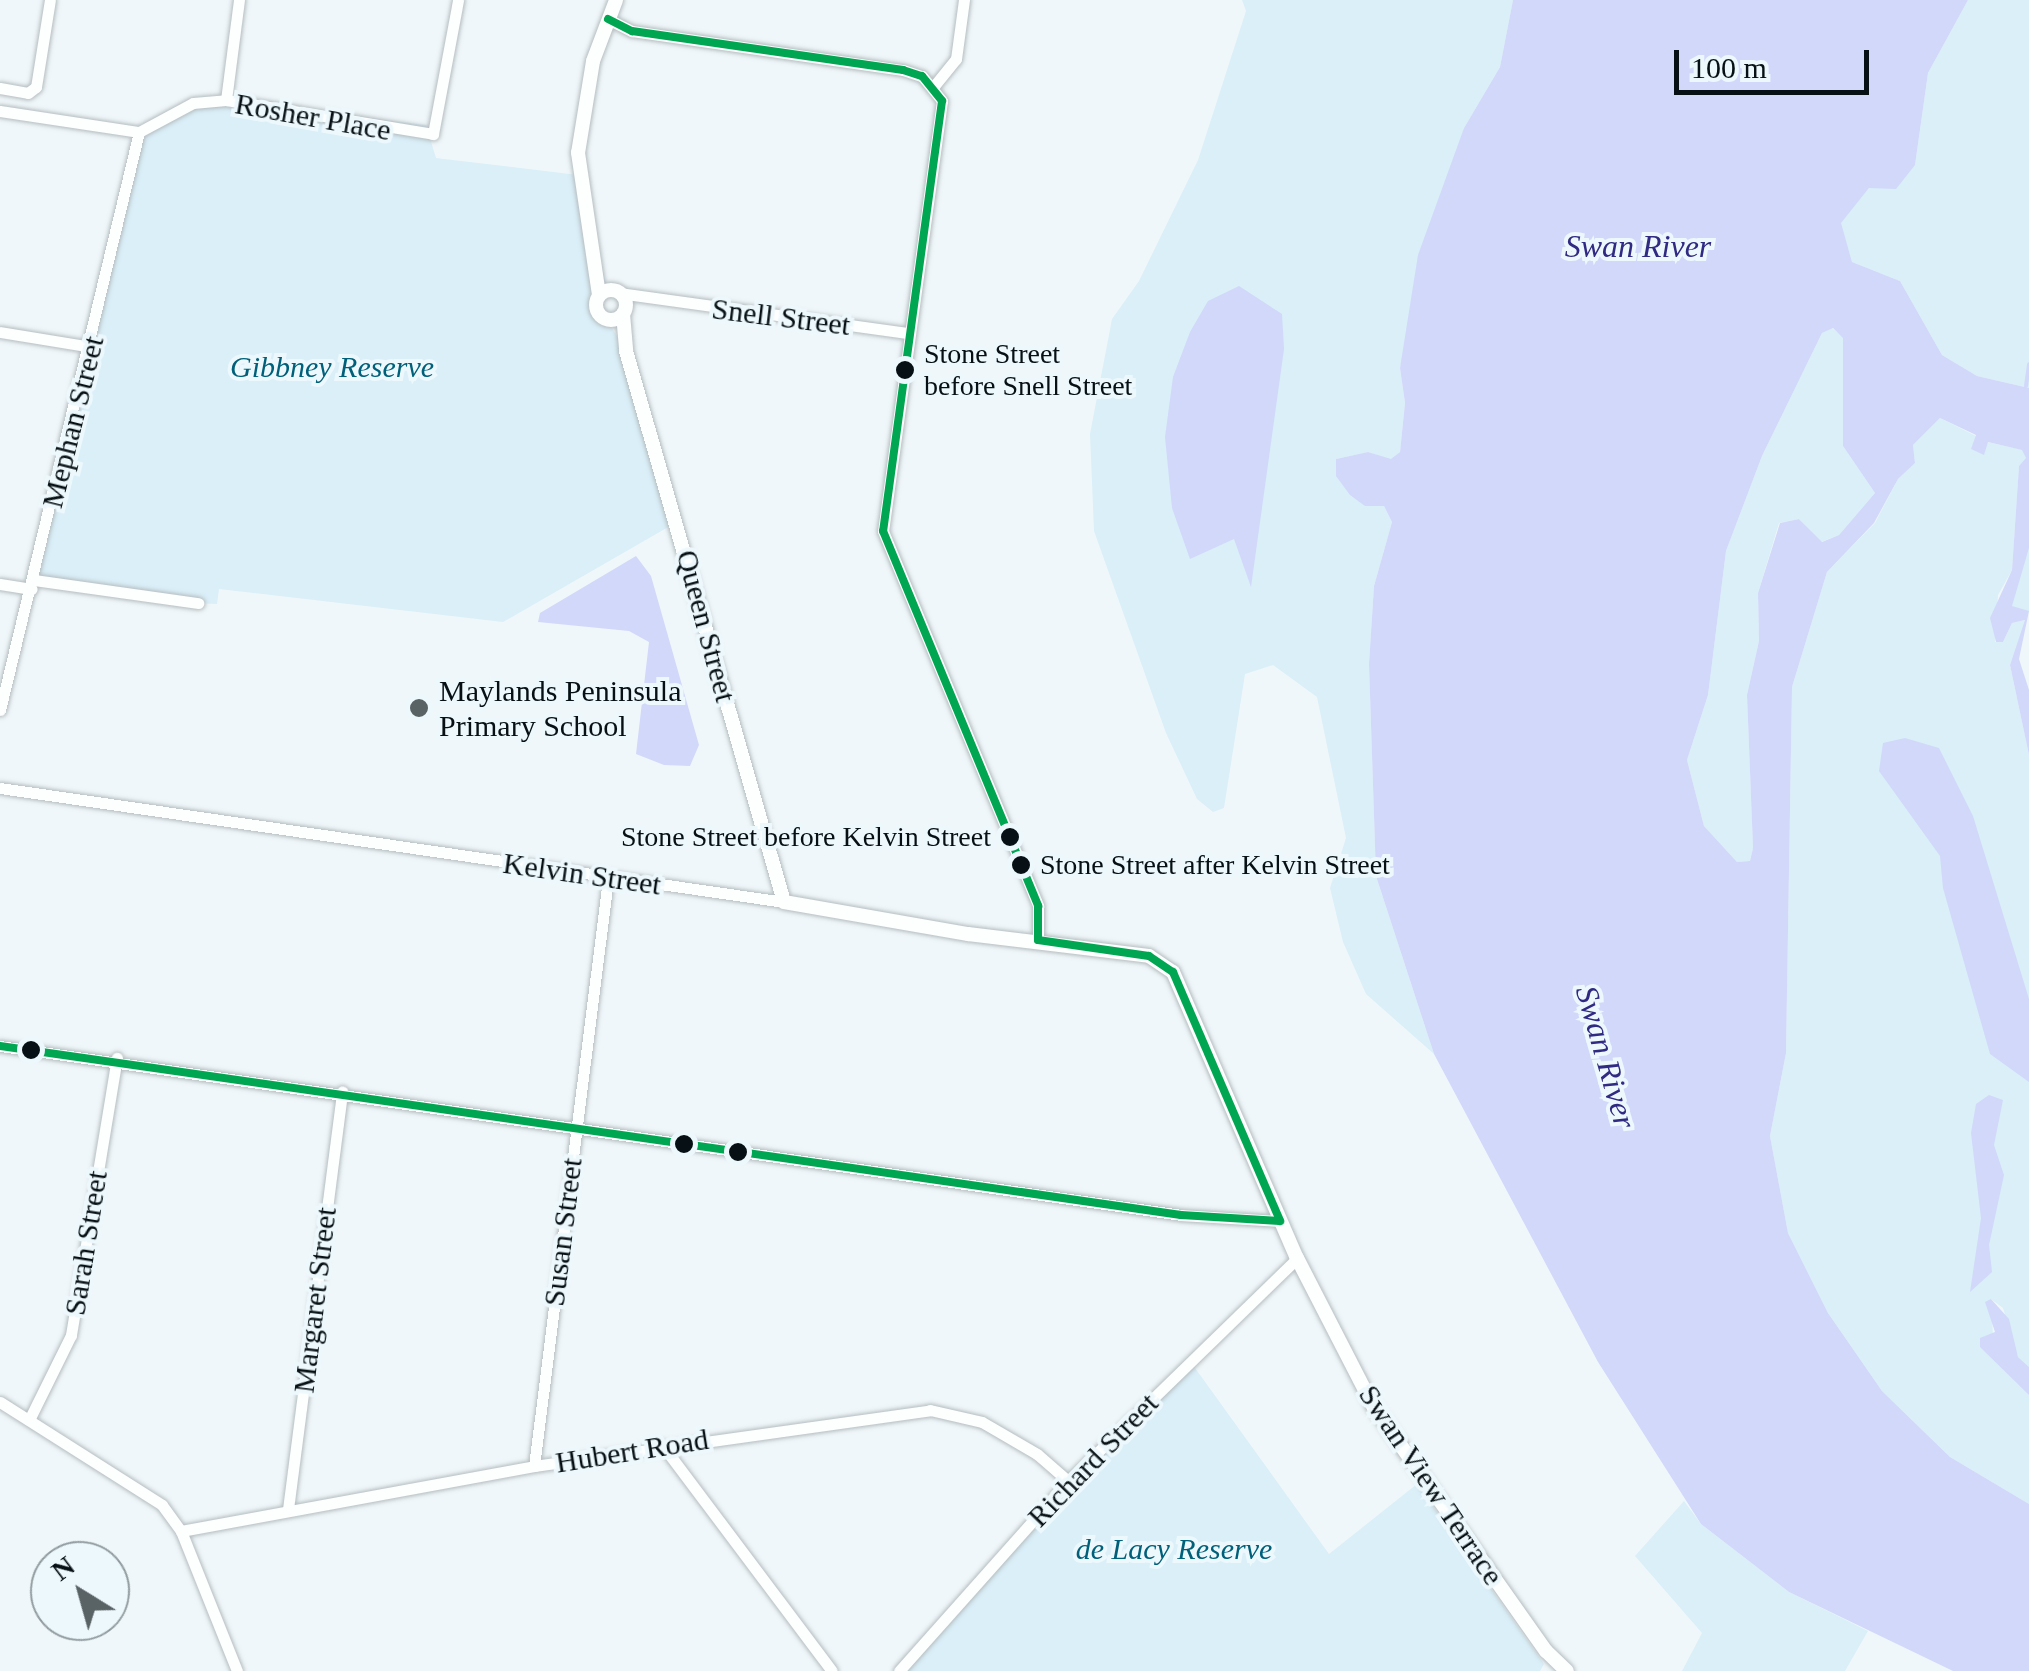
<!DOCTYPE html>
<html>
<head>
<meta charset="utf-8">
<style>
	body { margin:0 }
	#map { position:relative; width:2029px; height:1671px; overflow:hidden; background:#f0f7fa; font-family:Georgia,serif }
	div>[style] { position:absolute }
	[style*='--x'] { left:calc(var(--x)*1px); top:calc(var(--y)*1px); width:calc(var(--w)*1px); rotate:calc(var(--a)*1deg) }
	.green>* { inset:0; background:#daeff8 }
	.water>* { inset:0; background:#d1d8fa }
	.stream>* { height:4px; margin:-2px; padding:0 2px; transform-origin:2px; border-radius:2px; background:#d1d8fa }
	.roads { filter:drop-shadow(0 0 2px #b5bdc0) drop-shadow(0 0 2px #b5bdc0) }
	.minor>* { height:11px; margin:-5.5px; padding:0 5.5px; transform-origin:5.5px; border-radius:5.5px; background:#fdfefe }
	.tertiary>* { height:14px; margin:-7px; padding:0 7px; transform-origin:7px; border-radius:7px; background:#fdfefe }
	.tertiary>.ring { margin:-7px; padding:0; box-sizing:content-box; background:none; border:14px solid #fdfefe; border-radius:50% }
	.bus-1>* { height:8px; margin:-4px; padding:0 4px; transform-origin:4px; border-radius:4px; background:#00a651 }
	.dots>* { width:28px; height:28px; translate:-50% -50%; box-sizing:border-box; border:5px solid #edf8fd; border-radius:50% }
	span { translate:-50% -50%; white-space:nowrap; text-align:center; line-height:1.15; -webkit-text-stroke:8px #edf8fd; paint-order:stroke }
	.bus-label { font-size:28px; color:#071115 }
	.left { translate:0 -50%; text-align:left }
	.right { translate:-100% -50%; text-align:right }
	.street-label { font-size:30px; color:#071115 }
	.park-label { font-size:30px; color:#00607a; font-style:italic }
	.poi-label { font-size:30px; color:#071115 }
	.water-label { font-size:32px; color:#302a82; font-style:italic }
	.north { position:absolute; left:30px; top:1541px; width:100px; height:100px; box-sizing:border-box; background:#edf8fd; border:2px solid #919ca0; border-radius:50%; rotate:323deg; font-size:28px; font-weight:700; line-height:40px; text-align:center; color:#071115 }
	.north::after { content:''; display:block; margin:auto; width:35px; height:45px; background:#596265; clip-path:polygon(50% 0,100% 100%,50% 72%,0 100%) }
	.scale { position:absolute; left:1674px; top:50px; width:195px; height:45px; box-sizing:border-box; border:5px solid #071115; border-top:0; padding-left:12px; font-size:30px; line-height:35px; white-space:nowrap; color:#071115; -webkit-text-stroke:8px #edf8fd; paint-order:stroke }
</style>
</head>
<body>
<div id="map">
	<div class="green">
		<div style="clip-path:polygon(1242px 0,1513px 0,1500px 67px,1464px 128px,1400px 368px,1405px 403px,1400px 452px,1391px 460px,1368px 452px,1336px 459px,1365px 506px,1384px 506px,1392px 522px,1374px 586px,1369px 664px,1376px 876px,1434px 1054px,1366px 994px,1343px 942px,1330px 888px,1346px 838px,1317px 697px,1273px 665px,1245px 674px,1224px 808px,1213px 812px,1197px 799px,1166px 733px,1094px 531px,1090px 434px,1112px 319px,1139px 281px,1198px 160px,1246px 11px)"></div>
		<div style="clip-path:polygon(1968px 0,2029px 0,2029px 388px,1977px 376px,1942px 355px,1900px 281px,1852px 262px,1840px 223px,1869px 188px,1915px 165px,1928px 73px)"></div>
		<div style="clip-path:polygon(226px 100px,426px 125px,436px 158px,578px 175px,608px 290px,588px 308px,607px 320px,626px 351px,677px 522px,503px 622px,219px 589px,217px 604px,198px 603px,34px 580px,139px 132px,193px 103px)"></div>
		<div style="clip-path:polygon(1832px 328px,1843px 337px,1843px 446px,1875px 493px,1839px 535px,1821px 542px,1799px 519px,1779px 523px,1758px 593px,1759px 641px,1747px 695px,1753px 848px,1750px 861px,1737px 862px,1704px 826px,1687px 760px,1708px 695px,1726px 551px,1762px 456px,1822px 333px)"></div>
		<div style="clip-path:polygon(1940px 418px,1976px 436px,1972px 449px,1984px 454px,1987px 442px,2023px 450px,2027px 458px,2019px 466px,2012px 570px,1998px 595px,1995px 642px,2003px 642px,2012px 623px,2026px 620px,2010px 665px,2029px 755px,2029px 1367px,2018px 1357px,2003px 1308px,1991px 1299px,1993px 1336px,2029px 1395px,2029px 1504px,1950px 1457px,1882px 1391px,1828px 1313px,1788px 1233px,1770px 1136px,1786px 1053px,1792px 687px,1827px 572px,1875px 523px,1898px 479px,1915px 463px,1913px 445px)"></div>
		<div style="clip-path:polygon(2029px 548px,2029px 611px,2024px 612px,2012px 606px,2012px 598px)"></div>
		<div style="clip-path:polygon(1190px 1361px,1329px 1554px,1417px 1484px,1544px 1664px,1540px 1671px,899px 1671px,1068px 1481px)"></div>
		<div style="clip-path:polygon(1684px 1501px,1701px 1524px,1789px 1592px,1868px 1631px,1845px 1671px,1682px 1671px,1702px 1633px,1635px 1556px)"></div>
	</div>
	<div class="water">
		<div style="clip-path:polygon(evenodd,1513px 0,1968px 0,1928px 73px,1915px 165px,1896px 189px,1869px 188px,1841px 223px,1852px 262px,1900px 281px,1942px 355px,1977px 376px,2029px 388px,2029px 548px,2012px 606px,2029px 611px,2019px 659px,2029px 690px,2029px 755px,2010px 665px,2025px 620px,2012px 623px,2003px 642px,1996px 642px,1990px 618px,2012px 570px,2019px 466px,2026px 458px,2022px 450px,1988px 442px,1984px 455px,1971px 449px,1976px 435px,1940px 418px,1913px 445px,1915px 463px,1898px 479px,1874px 523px,1827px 572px,1792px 687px,1786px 1053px,1770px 1136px,1788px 1233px,1828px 1313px,1882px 1391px,1950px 1457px,2029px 1504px,2029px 1671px,1953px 1671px,1789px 1592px,1701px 1524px,1598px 1362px,1434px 1054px,1376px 876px,1369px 664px,1374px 586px,1392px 522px,1384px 506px,1365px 506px,1350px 495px,1336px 476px,1336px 459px,1368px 452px,1391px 459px,1400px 452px,1405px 403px,1400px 368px,1418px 255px,1464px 128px,1500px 67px,1513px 0,1833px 328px,1843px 338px,1843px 446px,1875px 493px,1839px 535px,1822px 542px,1799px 519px,1780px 523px,1758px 593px,1759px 641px,1747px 695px,1753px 848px,1750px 861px,1737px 862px,1704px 826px,1687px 760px,1708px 695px,1726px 551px,1762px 456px,1822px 333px,1833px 328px)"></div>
		<div style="clip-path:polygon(1239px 286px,1282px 314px,1284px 349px,1251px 587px,1234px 539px,1190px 559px,1172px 508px,1165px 437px,1173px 377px,1190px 332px,1208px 301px)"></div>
		<div style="clip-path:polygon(636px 556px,651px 576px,699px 745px,690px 766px,664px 765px,636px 754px,649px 642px,629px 631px,538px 622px,540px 613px)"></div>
		<div style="clip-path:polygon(1905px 738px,1939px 748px,1973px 816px,2029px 999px,2029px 1082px,1990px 1054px,1943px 888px,1940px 856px,1879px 771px,1883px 743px)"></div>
		<div style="clip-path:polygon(1989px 1095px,2003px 1100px,1994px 1145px,2004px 1175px,1989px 1245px,1992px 1272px,1970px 1292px,1981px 1218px,1971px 1133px,1976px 1104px)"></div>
		<div style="clip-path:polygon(1991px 1299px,2009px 1319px,2018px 1357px,2029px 1367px,2029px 1395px,1980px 1347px,1980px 1338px,1995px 1332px,1985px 1302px)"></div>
	</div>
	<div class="stream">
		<div style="--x:2026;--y:386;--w:22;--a:-82"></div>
	</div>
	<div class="roads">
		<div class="minor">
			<div style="--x:608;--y:19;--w:27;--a:27"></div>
			<div style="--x:632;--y:31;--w:274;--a:8.2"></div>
			<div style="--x:903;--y:70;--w:20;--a:18"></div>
			<div style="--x:922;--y:76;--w:32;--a:51"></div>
			<div style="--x:942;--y:101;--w:434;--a:97.8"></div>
			<div style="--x:883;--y:531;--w:406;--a:67.5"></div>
			<div style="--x:1038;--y:906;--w:34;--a:90"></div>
			<div style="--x:934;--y:86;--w:35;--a:-51"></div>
			<div style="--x:956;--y:59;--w:60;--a:-82.3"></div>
			<div style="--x:0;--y:88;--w:28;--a:10"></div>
			<div style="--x:28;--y:93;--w:10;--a:-37"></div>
			<div style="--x:36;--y:87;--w:88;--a:-80.9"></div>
			<div style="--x:226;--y:100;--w:101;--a:-82.6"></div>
			<div style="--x:0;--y:111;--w:141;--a:8.6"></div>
			<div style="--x:139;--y:132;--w:61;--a:-28.2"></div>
			<div style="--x:193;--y:103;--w:33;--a:-5"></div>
			<div style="--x:226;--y:100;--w:210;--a:9.3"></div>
			<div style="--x:433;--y:134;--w:136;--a:-79.4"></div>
			<div style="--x:619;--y:293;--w:291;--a:7.9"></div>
			<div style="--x:0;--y:332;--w:93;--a:9.3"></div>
			<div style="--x:34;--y:580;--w:166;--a:8"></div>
			<div style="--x:0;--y:584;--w:32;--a:9"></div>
			<div style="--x:0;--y:710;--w:594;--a:-76.48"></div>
			<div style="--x:0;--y:788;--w:792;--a:8.27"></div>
			<div style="--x:0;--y:1046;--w:1193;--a:8.14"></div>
			<div style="--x:1181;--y:1215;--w:99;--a:3.5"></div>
			<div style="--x:0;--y:1402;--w:192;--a:32.4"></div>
			<div style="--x:162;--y:1505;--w:32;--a:54"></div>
			<div style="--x:181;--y:1531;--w:151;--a:68.2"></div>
			<div style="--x:29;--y:1420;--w:95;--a:-63.7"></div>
			<div style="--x:71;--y:1335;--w:281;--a:-80.6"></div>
			<div style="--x:663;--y:1446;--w:281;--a:53.1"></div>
			<div style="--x:534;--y:1466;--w:592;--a:-82.81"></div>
			<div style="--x:288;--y:1509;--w:421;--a:-82.6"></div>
			<div style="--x:181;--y:1531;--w:359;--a:-10.4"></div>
			<div style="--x:534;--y:1466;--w:400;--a:-8"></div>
			<div style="--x:930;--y:1410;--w:53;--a:13"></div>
			<div style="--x:982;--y:1422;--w:64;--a:30.2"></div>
			<div style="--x:1037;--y:1454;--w:41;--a:41.1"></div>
			<div style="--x:899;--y:1671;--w:254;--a:-48.3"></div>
			<div style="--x:1068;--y:1481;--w:320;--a:-44.2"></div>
		</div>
		<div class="tertiary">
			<div class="ring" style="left:596px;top:290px;width:16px;height:16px"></div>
			<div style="--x:599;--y:295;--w:144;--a:-98.4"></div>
			<div style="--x:578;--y:153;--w:93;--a:-80.7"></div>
			<div style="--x:593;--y:61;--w:65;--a:-69.3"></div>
			<div style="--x:623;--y:314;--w:37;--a:85"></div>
			<div style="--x:626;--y:351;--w:573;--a:74"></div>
			<div style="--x:784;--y:902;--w:187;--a:9.9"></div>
			<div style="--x:968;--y:934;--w:182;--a:6.9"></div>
			<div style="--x:1149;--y:956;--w:29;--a:34"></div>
			<div style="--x:1173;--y:972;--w:312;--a:66.6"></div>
			<div style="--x:1297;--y:1258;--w:166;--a:62.8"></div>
			<div style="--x:1373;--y:1406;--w:300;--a:54.8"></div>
			<div style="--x:1546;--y:1651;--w:29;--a:44"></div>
		</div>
	</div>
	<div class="bus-1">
		<div style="--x:608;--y:19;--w:27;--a:27"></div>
		<div style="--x:632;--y:31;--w:274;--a:8.2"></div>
		<div style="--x:903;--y:70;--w:20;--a:18"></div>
		<div style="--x:922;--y:76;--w:32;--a:51"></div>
		<div style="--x:942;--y:101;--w:434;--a:97.8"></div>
		<div style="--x:883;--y:531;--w:406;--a:67.5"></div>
		<div style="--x:1038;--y:906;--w:34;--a:90"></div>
		<div style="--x:1038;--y:940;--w:112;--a:8.2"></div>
		<div style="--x:1149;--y:956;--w:29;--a:34"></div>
		<div style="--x:1173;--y:972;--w:271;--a:66.7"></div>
		<div style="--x:0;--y:1046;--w:1193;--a:8.14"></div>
		<div style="--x:1181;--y:1215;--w:99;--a:3.5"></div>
	</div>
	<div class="dots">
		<div style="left:905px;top:370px;background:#071115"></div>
		<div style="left:419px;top:708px;background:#596265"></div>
		<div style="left:1010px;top:837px;background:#071115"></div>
		<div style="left:1021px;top:865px;background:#071115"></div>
		<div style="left:31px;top:1050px;background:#071115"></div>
		<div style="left:684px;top:1144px;background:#071115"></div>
		<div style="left:738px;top:1152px;background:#071115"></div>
	</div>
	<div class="bus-label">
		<span class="left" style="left:924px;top:370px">Stone Street<br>before Snell Street</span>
		<span class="right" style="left:991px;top:837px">Stone Street before Kelvin Street</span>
		<span class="left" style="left:1040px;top:865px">Stone Street after Kelvin Street</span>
	</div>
	<div class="street-label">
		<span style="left:313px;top:117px;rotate:10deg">Rosher Place</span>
		<span style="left:781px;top:317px;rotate:7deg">Snell Street</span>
		<span style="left:73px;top:422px;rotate:-76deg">Mephan Street</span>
		<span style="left:706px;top:626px;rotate:75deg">Queen Street</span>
		<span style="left:582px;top:874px;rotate:8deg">Kelvin Street</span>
		<span style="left:563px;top:1232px;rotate:-83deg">Susan Street</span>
		<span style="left:86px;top:1243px;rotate:-81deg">Sarah Street</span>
		<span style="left:315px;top:1300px;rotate:-83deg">Margaret Street</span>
		<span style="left:632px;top:1451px;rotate:-9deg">Hubert Road</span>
		<span style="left:1093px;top:1460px;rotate:-46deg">Richard Street</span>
		<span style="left:1431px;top:1485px;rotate:56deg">Swan View Terrace</span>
	</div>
	<div class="park-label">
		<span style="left:332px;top:367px">Gibbney Reserve</span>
		<span style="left:1174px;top:1549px">de Lacy Reserve</span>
	</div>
	<div class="poi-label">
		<span class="left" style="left:439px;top:708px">Maylands Peninsula<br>Primary School</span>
	</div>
	<div class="water-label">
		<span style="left:1638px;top:246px">Swan River</span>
		<span style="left:1606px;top:1057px;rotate:74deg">Swan River</span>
	</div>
	<div class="north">N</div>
	<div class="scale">100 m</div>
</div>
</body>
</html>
